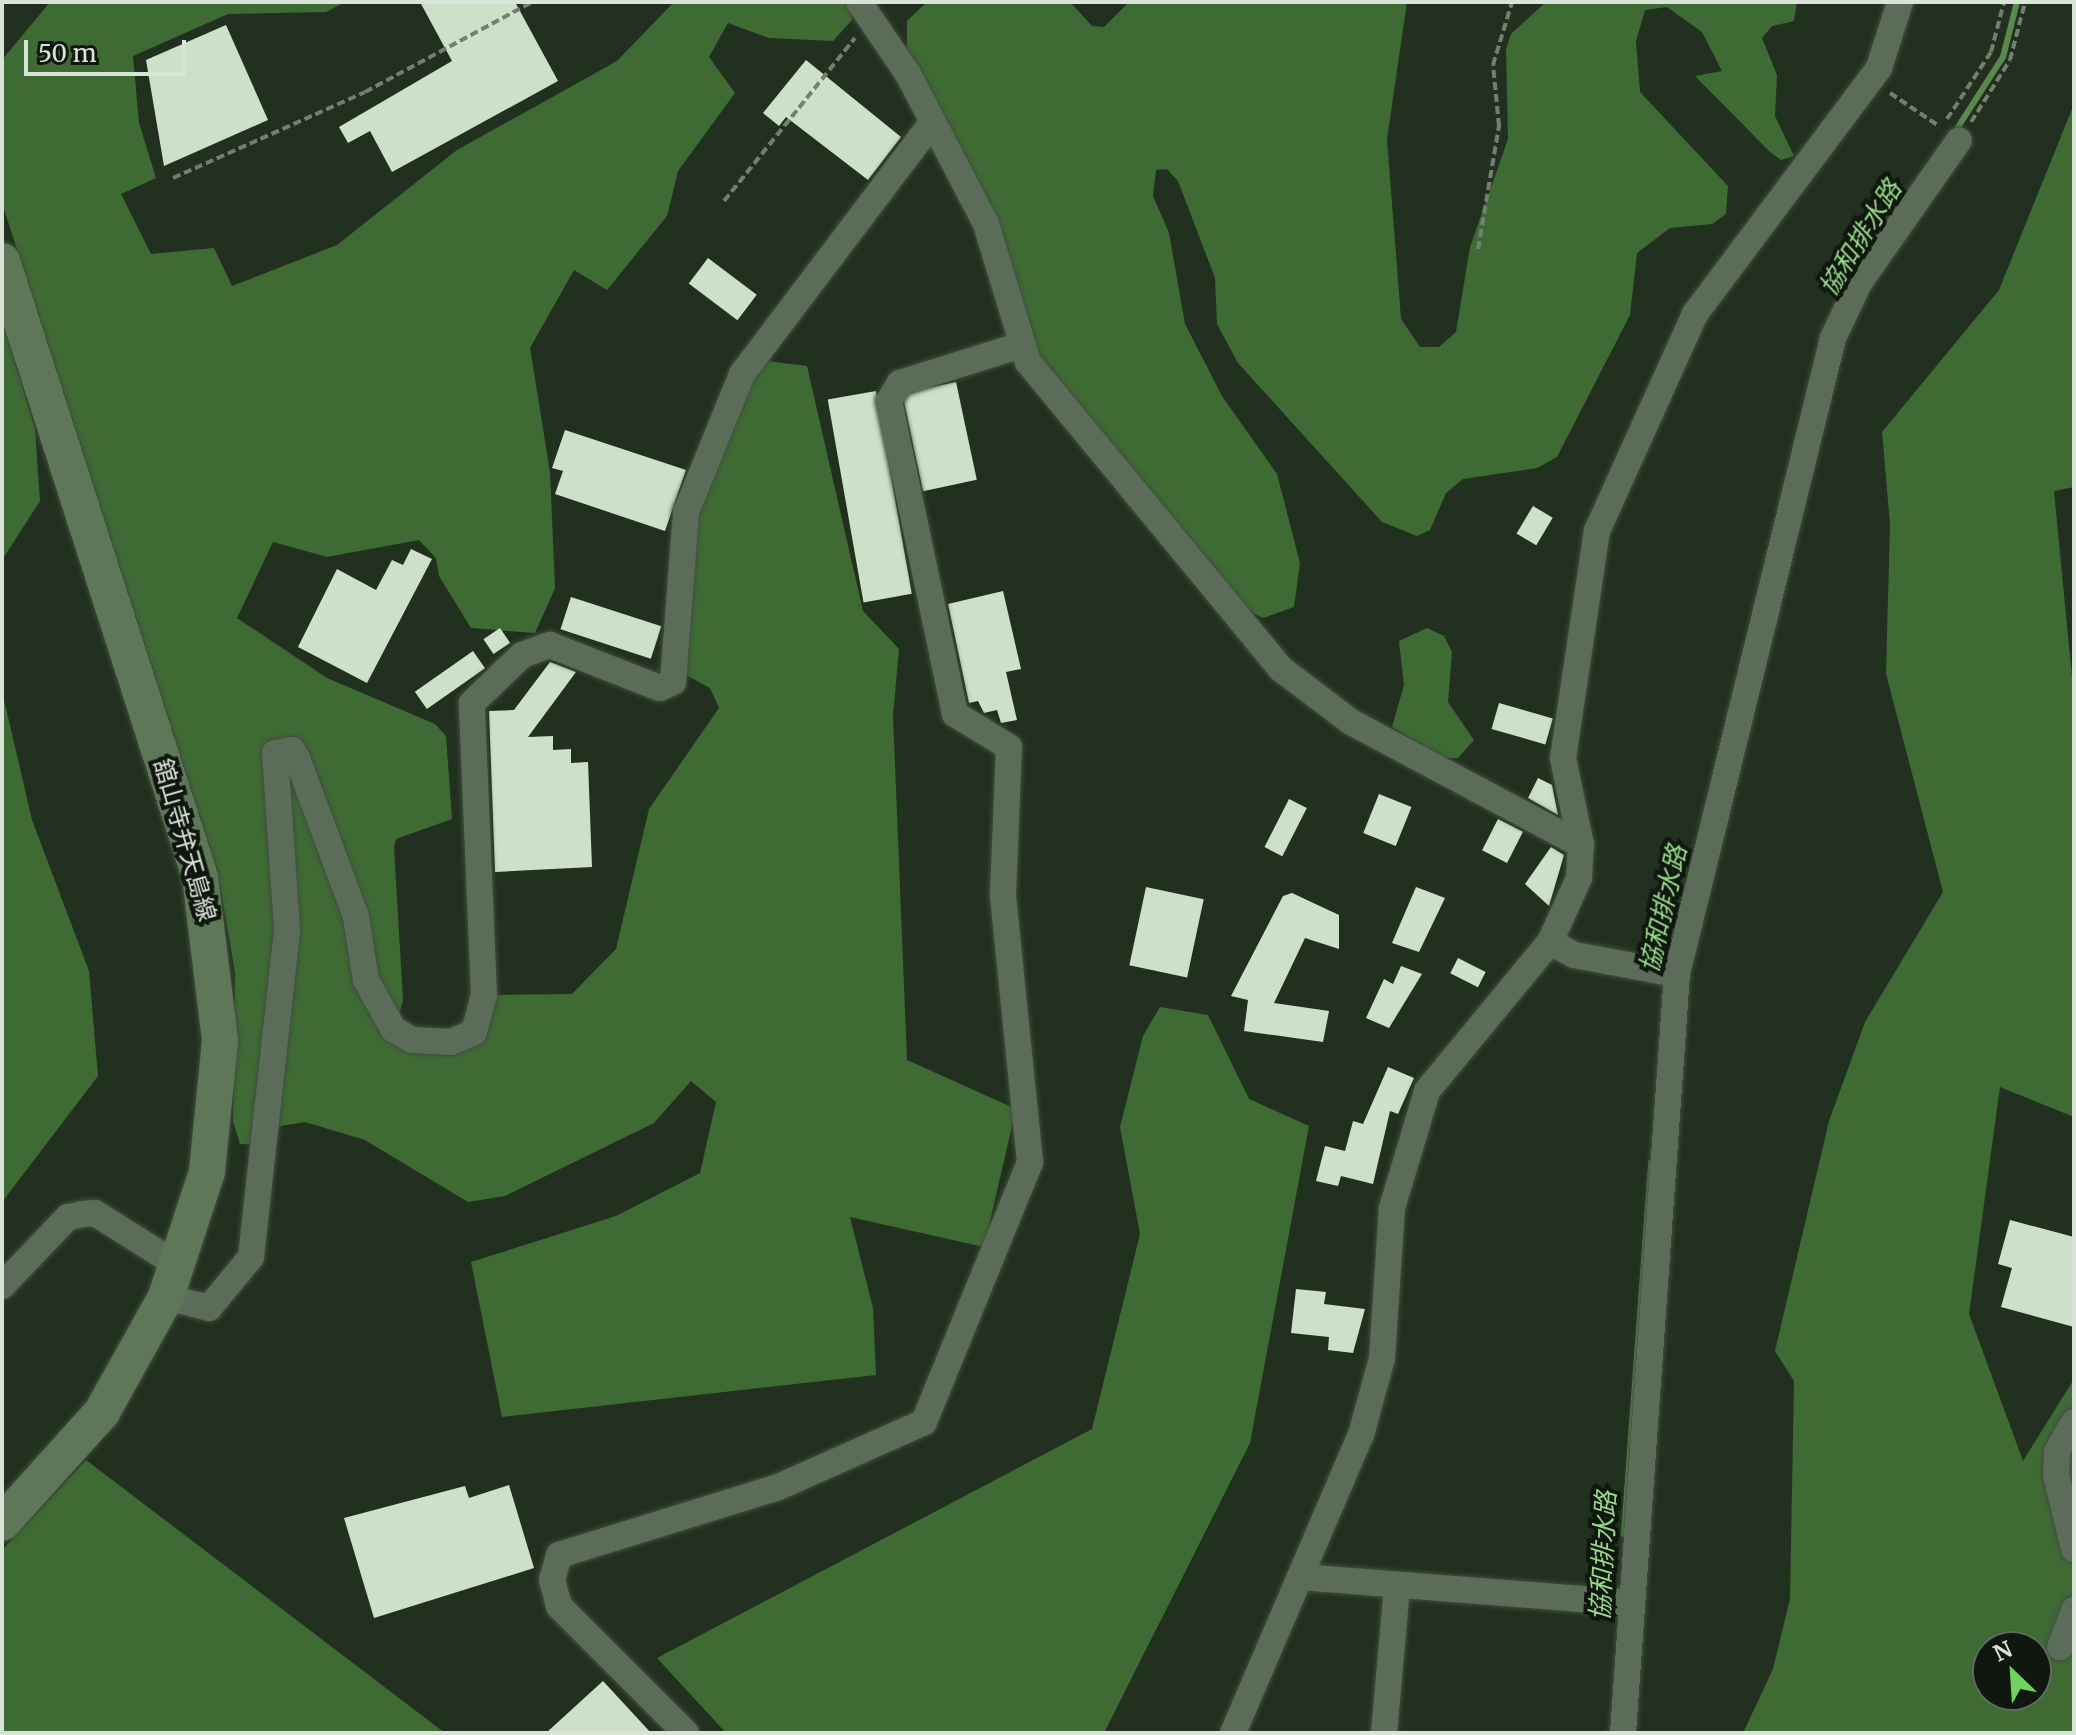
<!DOCTYPE html>
<html>
<head>
<meta charset="utf-8">
<style>
	body { margin:0 }
	#map { position:relative; width:2076px; height:1735px; overflow:hidden; background:#22311f; font-family:Merriweather,"Noto Sans JP",serif }
	div>[style] { position:absolute }
	[style*='--x'] { left:calc(var(--x)*1px); top:calc(var(--y)*1px); width:calc(var(--w)*1px); rotate:calc(var(--a)*1deg) }
	.forest>* { inset:0; background:#3e6b34 }
	.stream>* { height:6px; margin:-3px; padding:0 3px; transform-origin:3px; border-radius:3px; background:#5a8950 }
	.building>* { inset:0; background:#cde1c9; transform-origin:0 0 }
	.path>* { height:4px; margin-top:-2px; transform-origin:0; background:repeating-linear-gradient(90deg,#738070 0 8px,transparent 0 12px) }
	.roads { filter:drop-shadow(0 0 2px #414e3e) drop-shadow(0 0 2px #414e3e) }
	.street>* { height:26px; margin:-13px; padding:0 13px; transform-origin:13px; border-radius:13px; background:#5b6d58 }
	.secondary>* { height:36px; margin:-18px; padding:0 18px; transform-origin:18px; border-radius:18px; background:#5d7758 }
	span { translate:-50% -50%; white-space:nowrap; text-align:center; line-height:1.15; -webkit-text-stroke:8px #10170f; paint-order:stroke }
	.street-label { font-size:24px; color:#d9e3d7 }
	.water-label { font-size:26px; color:#98d989; font-style:italic }
	.frame { position:absolute; inset:0; border:4px solid #d9e3d7; pointer-events:none }
	.north { position:absolute; left:1972px; top:1631px; width:80px; height:80px; box-sizing:border-box; background:#10170f; border:2px solid #60695f; border-radius:50%; rotate:335deg; font-size:22px; font-weight:700; line-height:32px; text-align:center; color:#d9e3d7 }
	.north::after { content:''; display:block; margin:auto; width:28px; height:36px; background:#72d25d; clip-path:polygon(50% 0,100% 100%,50% 72%,0 100%) }
	.scale { position:absolute; left:24px; top:40px; width:162px; height:36px; box-sizing:border-box; border:4px solid #d9e3d7; border-top:0; padding-left:10px; font-size:24px; line-height:28px; white-space:nowrap; color:#d9e3d7; -webkit-text-stroke:6px #10170f; paint-order:stroke }
</style>
</head>
<body>
<div id="map">
	<div class="forest">
		<div style="clip-path:polygon(50px 2px,345px 2px,326px 12px,228px 14px,133px 56px,139px 123px,156px 178px,121px 194px,151px 254px,214px 248px,232px 286px,337px 245px,457px 150px,617px 61px,674px 2px,850px 2px,852px 20px,833px 41px,769px 38px,728px 23px,709px 57px,735px 93px,678px 171px,667px 216px,607px 290px,574px 270px,530px 348px,550px 472px,555px 588px,535px 633px,471px 628px,439px 576px,436px 558px,419px 540px,327px 557px,273px 542px,237px 618px,327px 678px,435px 724px,446px 736px,452px 819px,396px 839px,394px 847px,403px 1000px,396px 1028px,451px 1049px,490px 995px,572px 994px,616px 949px,649px 809px,719px 708px,710px 688px,686px 675px,688px 534px,757px 360px,807px 366px,863px 611px,899px 649px,893px 715px,907px 1060px,1016px 1109px,984px 1247px,850px 1217px,873px 1308px,876px 1375px,502px 1417px,471px 1262px,616px 1216px,700px 1173px,716px 1102px,691px 1081px,654px 1123px,505px 1196px,468px 1202px,365px 1140px,305px 1122px,281px 1126px,259px 1145px,240px 1144px,233px 1121px,235px 973px,218px 873px,2px 203px,2px 60px)"></div>
		<div style="clip-path:polygon(927px 2px,1070px 2px,1092px 26px,1104px 27px,1129px 2px,1407px 2px,1387px 139px,1401px 319px,1420px 347px,1439px 347px,1456px 332px,1470px 247px,1508px 139px,1506px 49px,1511px 34px,1546px 2px,1797px 2px,1794px 21px,1772px 26px,1762px 38px,1777px 75px,1775px 116px,1794px 156px,1781px 160px,1770px 152px,1695px 76px,1722px 71px,1702px 32px,1667px 7px,1645px 10px,1636px 41px,1640px 92px,1728px 186px,1726px 214px,1712px 224px,1670px 228px,1637px 253px,1630px 315px,1557px 457px,1537px 468px,1463px 479px,1446px 493px,1430px 530px,1417px 536px,1382px 522px,1238px 363px,1217px 324px,1215px 278px,1178px 181px,1167px 169px,1156px 170px,1153px 196px,1169px 233px,1185px 324px,1222px 396px,1277px 474px,1300px 563px,1294px 607px,1263px 618px,1247px 610px,1034px 357px,907px 54px,907px 21px)"></div>
		<div style="clip-path:polygon(evenodd,2074px 104px,2074px 487px,2054px 491px,2074px 698px,2074px 1117px,2000px 1087px,1969px 1314px,2023px 1461px,2074px 1379px,2074px 1733px,1743px 1733px,1773px 1669px,1790px 1599px,1794px 1381px,1775px 1351px,1829px 1121px,1865px 1022px,1943px 892px,1886px 674px,1890px 524px,1882px 432px,1999px 290px,2074px 104px,1988px 1647px,2036px 1647px,2036px 1695px,1988px 1695px,1988px 1647px)"></div>
		<div style="clip-path:polygon(2px 319px,35px 428px,40px 501px,2px 560px)"></div>
		<div style="clip-path:polygon(1427px 628px,1444px 636px,1452px 652px,1448px 702px,1474px 740px,1458px 758px,1444px 758px,1392px 727px,1404px 685px,1399px 641px)"></div>
		<div style="clip-path:polygon(2px 691px,32px 820px,89px 971px,98px 1076px,2px 1202px)"></div>
		<div style="clip-path:polygon(1160px 1007px,1208px 1015px,1249px 1099px,1309px 1126px,1250px 1443px,1104px 1733px,726px 1733px,657px 1658px,1092px 1429px,1140px 1234px,1120px 1127px,1143px 1036px)"></div>
		<div style="clip-path:polygon(86px 1460px,445px 1733px,2px 1733px,2px 1550px)"></div>
	</div>
	<div class="stream">
		<div style="--x:1958;--y:127;--w:83;--a:-57.3"></div>
		<div style="--x:2003;--y:57;--w:57;--a:-75.7"></div>
		<div style="--x:1624;--y:1534;--w:373;--a:-85.8"></div>
	</div>
	<div class="building">
		<div style="clip-path:polygon(420px 2px,515px 2px,558px 81px,392px 172px,370px 131px,348px 143px,339px 127px,452px 61px)"></div>
		<div style="clip-path:polygon(226px 25px,268px 120px,164px 166px,146px 60px)"></div>
		<div style="clip-path:polygon(806px 60px,901px 137px,868px 180px,786px 117px,779px 126px,763px 113px)"></div>
		<div style="left:708px;top:258px;width:61px;height:32px;rotate:37deg"></div>
		<div style="left:956px;top:382px;width:100px;height:55px;rotate:78deg"></div>
		<div style="left:876px;top:391px;width:206px;height:49px;rotate:80deg"></div>
		<div style="clip-path:polygon(565px 430px,686px 470px,665px 531px,555px 494px,563px 471px,552px 468px)"></div>
		<div style="left:1533px;top:506px;width:23px;height:32px;rotate:31deg"></div>
		<div style="clip-path:polygon(411px 549px,432px 559px,367px 683px,298px 647px,337px 569px,376px 590px,392px 560px,403px 565px)"></div>
		<div style="clip-path:polygon(1003px 591px,1021px 669px,1006px 672px,1017px 720px,1001px 723px,997px 710px,984px 713px,978px 701px,969px 703px,948px 604px)"></div>
		<div style="left:571px;top:597px;width:95px;height:34px;rotate:18deg"></div>
		<div style="left:500px;top:628px;width:18px;height:20px;rotate:56deg"></div>
		<div style="left:473px;top:651px;width:21px;height:71px;rotate:55deg"></div>
		<div style="clip-path:polygon(550px 662px,576px 672px,528px 737px,553px 736px,553px 750px,571px 749px,571px 763px,588px 762px,592px 867px,495px 872px,489px 711px,514px 710px)"></div>
		<div style="left:1499px;top:703px;width:56px;height:27px;rotate:16deg"></div>
		<div style="clip-path:polygon(1538px 778px,1552px 785px,1558px 815px,1528px 798px)"></div>
		<div style="left:1379px;top:794px;width:35px;height:42px;rotate:22deg"></div>
		<div style="left:1289px;top:799px;width:20px;height:54px;rotate:27deg"></div>
		<div style="left:1498px;top:819px;width:28px;height:35px;rotate:27deg"></div>
		<div style="clip-path:polygon(1551px 847px,1564px 855px,1549px 906px,1525px 884px)"></div>
		<div style="left:1146px;top:887px;width:59px;height:80px;rotate:12deg"></div>
		<div style="clip-path:polygon(1416px 887px,1445px 898px,1419px 952px,1392px 943px)"></div>
		<div style="clip-path:polygon(1292px 893px,1339px 915px,1339px 949px,1305px 938px,1274px 1003px,1329px 1011px,1323px 1042px,1244px 1031px,1248px 1000px,1231px 996px,1283px 896px)"></div>
		<div style="left:1458px;top:958px;width:31px;height:17px;rotate:27deg"></div>
		<div style="clip-path:polygon(1401px 966px,1422px 974px,1389px 1028px,1366px 1018px,1384px 979px,1393px 984px)"></div>
		<div style="clip-path:polygon(1388px 1067px,1414px 1078px,1398px 1114px,1390px 1111px,1373px 1184px,1341px 1176px,1338px 1186px,1316px 1181px,1325px 1146px,1345px 1151px,1353px 1121px,1363px 1124px)"></div>
		<div style="clip-path:polygon(2010px 1220px,2074px 1237px,2074px 1327px,2001px 1307px,2012px 1268px,1998px 1264px)"></div>
		<div style="clip-path:polygon(1296px 1289px,1326px 1292px,1324px 1304px,1365px 1309px,1353px 1353px,1328px 1350px,1329px 1337px,1291px 1333px)"></div>
		<div style="clip-path:polygon(509px 1485px,534px 1568px,374px 1618px,344px 1518px,465px 1486px,469px 1498px)"></div>
		<div style="clip-path:polygon(603px 1681px,651px 1733px,546px 1733px)"></div>
	</div>
	<div class="path">
		<div style="--x:1890;--y:93;--w:59;--a:34"></div>
		<div style="--x:1947;--y:119;--w:80;--a:-56.7"></div>
		<div style="--x:1991;--y:52;--w:52;--a:-75.4"></div>
		<div style="--x:1971;--y:122;--w:73;--a:-57.8"></div>
		<div style="--x:2010;--y:60;--w:60;--a:-75.5"></div>
		<div style="--x:173;--y:178;--w:210;--a:-24.1"></div>
		<div style="--x:365;--y:92;--w:190;--a:-28.3"></div>
		<div style="--x:724;--y:201;--w:209;--a:-51.2"></div>
		<div style="--x:1478;--y:249;--w:125;--a:-80.3"></div>
		<div style="--x:1499;--y:126;--w:61;--a:-95.6"></div>
		<div style="--x:1493;--y:65;--w:66;--a:-73.2"></div>
	</div>
	<div class="roads">
		<div class="street">
			<div style="--x:859;--y:2;--w:87;--a:55.8"></div>
			<div style="--x:908;--y:74;--w:169;--a:62.5"></div>
			<div style="--x:986;--y:224;--w:144;--a:73.1"></div>
			<div style="--x:1028;--y:362;--w:398;--a:50.5"></div>
			<div style="--x:1281;--y:669;--w:88;--a:37.1"></div>
			<div style="--x:1351;--y:722;--w:261;--a:28.1"></div>
			<div style="--x:1550;--y:942;--w:27;--a:28"></div>
			<div style="--x:1574;--y:955;--w:105;--a:10.5"></div>
			<div style="--x:2;--y:1286;--w:95;--a:-46.3"></div>
			<div style="--x:68;--y:1217;--w:15;--a:-11"></div>
			<div style="--x:83;--y:1214;--w:12;--a:-5"></div>
			<div style="--x:95;--y:1213;--w:99;--a:32.2"></div>
			<div style="--x:166;--y:1297;--w:44;--a:14.3"></div>
			<div style="--x:209;--y:1308;--w:66;--a:-50.5"></div>
			<div style="--x:251;--y:1257;--w:330;--a:-83.7"></div>
			<div style="--x:287;--y:929;--w:176;--a:-93.9"></div>
			<div style="--x:275;--y:753;--w:17;--a:-10"></div>
			<div style="--x:292;--y:750;--w:9;--a:58"></div>
			<div style="--x:297;--y:758;--w:170;--a:69.6"></div>
			<div style="--x:356;--y:917;--w:64;--a:81"></div>
			<div style="--x:366;--y:980;--w:56;--a:61.1"></div>
			<div style="--x:393;--y:1029;--w:22;--a:30"></div>
			<div style="--x:412;--y:1040;--w:39;--a:3"></div>
			<div style="--x:451;--y:1042;--w:25;--a:-23"></div>
			<div style="--x:474;--y:1032;--w:38;--a:-75"></div>
			<div style="--x:484;--y:995;--w:292;--a:-92.4"></div>
			<div style="--x:472;--y:703;--w:69;--a:-43.8"></div>
			<div style="--x:522;--y:655;--w:30;--a:-20"></div>
			<div style="--x:550;--y:645;--w:118;--a:21.4"></div>
			<div style="--x:660;--y:688;--w:14;--a:-25"></div>
			<div style="--x:673;--y:682;--w:170;--a:-85.6"></div>
			<div style="--x:686;--y:512;--w:149;--a:-67.9"></div>
			<div style="--x:742;--y:374;--w:312;--a:-52.9"></div>
			<div style="--x:2074;--y:1422;--w:34;--a:120"></div>
			<div style="--x:2057;--y:1452;--w:23;--a:92"></div>
			<div style="--x:2056;--y:1475;--w:76;--a:76.3"></div>
			<div style="--x:1301;--y:1577;--w:332;--a:4.5"></div>
			<div style="--x:2060;--y:1647;--w:40;--a:-69"></div>
			<div style="--x:686;--y:1733;--w:180;--a:-135"></div>
			<div style="--x:559;--y:1606;--w:27;--a:-105"></div>
			<div style="--x:552;--y:1580;--w:26;--a:-74"></div>
			<div style="--x:559;--y:1555;--w:227;--a:-17.2"></div>
			<div style="--x:776;--y:1488;--w:162;--a:-24"></div>
			<div style="--x:924;--y:1422;--w:281;--a:-67.8"></div>
			<div style="--x:1030;--y:1162;--w:268;--a:-95.8"></div>
			<div style="--x:1003;--y:895;--w:148;--a:-87.7"></div>
			<div style="--x:1009;--y:747;--w:63;--a:-148.6"></div>
			<div style="--x:955;--y:714;--w:320;--a:-101.9"></div>
			<div style="--x:889;--y:401;--w:21;--a:-59"></div>
			<div style="--x:900;--y:383;--w:124;--a:-17.4"></div>
			<div style="--x:1233;--y:1733;--w:324;--a:-66.8"></div>
			<div style="--x:1361;--y:1435;--w:80;--a:-74.7"></div>
			<div style="--x:1382;--y:1358;--w:150;--a:-86.2"></div>
			<div style="--x:1392;--y:1208;--w:122;--a:-73.3"></div>
			<div style="--x:1427;--y:1091;--w:193;--a:-50.5"></div>
			<div style="--x:1550;--y:942;--w:70;--a:-65.6"></div>
			<div style="--x:1579;--y:878;--w:33;--a:-87"></div>
			<div style="--x:1581;--y:845;--w:89;--a:-101.7"></div>
			<div style="--x:1563;--y:758;--w:230;--a:-81.5"></div>
			<div style="--x:1597;--y:531;--w:238;--a:-65.7"></div>
			<div style="--x:1695;--y:314;--w:307;--a:-53.2"></div>
			<div style="--x:1879;--y:68;--w:69;--a:-72.3"></div>
			<div style="--x:1384;--y:1733;--w:148;--a:-84.9"></div>
			<div style="--x:1623;--y:1733;--w:761;--a:-85.93"></div>
			<div style="--x:1677;--y:974;--w:655;--a:-76.22"></div>
			<div style="--x:1833;--y:338;--w:61;--a:-64.7"></div>
			<div style="--x:1859;--y:283;--w:174;--a:-55"></div>
		</div>
		<div class="secondary">
			<div style="--x:2;--y:261;--w:647;--a:72.18"></div>
			<div style="--x:200;--y:877;--w:165;--a:83"></div>
			<div style="--x:220;--y:1041;--w:132;--a:95.7"></div>
			<div style="--x:207;--y:1172;--w:132;--a:108.2"></div>
			<div style="--x:166;--y:1297;--w:132;--a:119.1"></div>
			<div style="--x:102;--y:1412;--w:149;--a:132"></div>
		</div>
	</div>
	<div class="street-label">
		<span style="left:185px;top:840px;rotate:74deg">舘山寺弁天島線</span>
	</div>
	<div class="water-label">
		<span style="left:1860px;top:238px;rotate:-58deg">協和排水路</span>
		<span style="left:1663px;top:909px;rotate:-77deg">協和排水路</span>
		<span style="left:1603px;top:1556px;rotate:-87deg">協和排水路</span>
	</div>
	<div class="frame"></div>
	<div class="north">N</div>
	<div class="scale">50 m</div>
</div>
</body>
</html>
